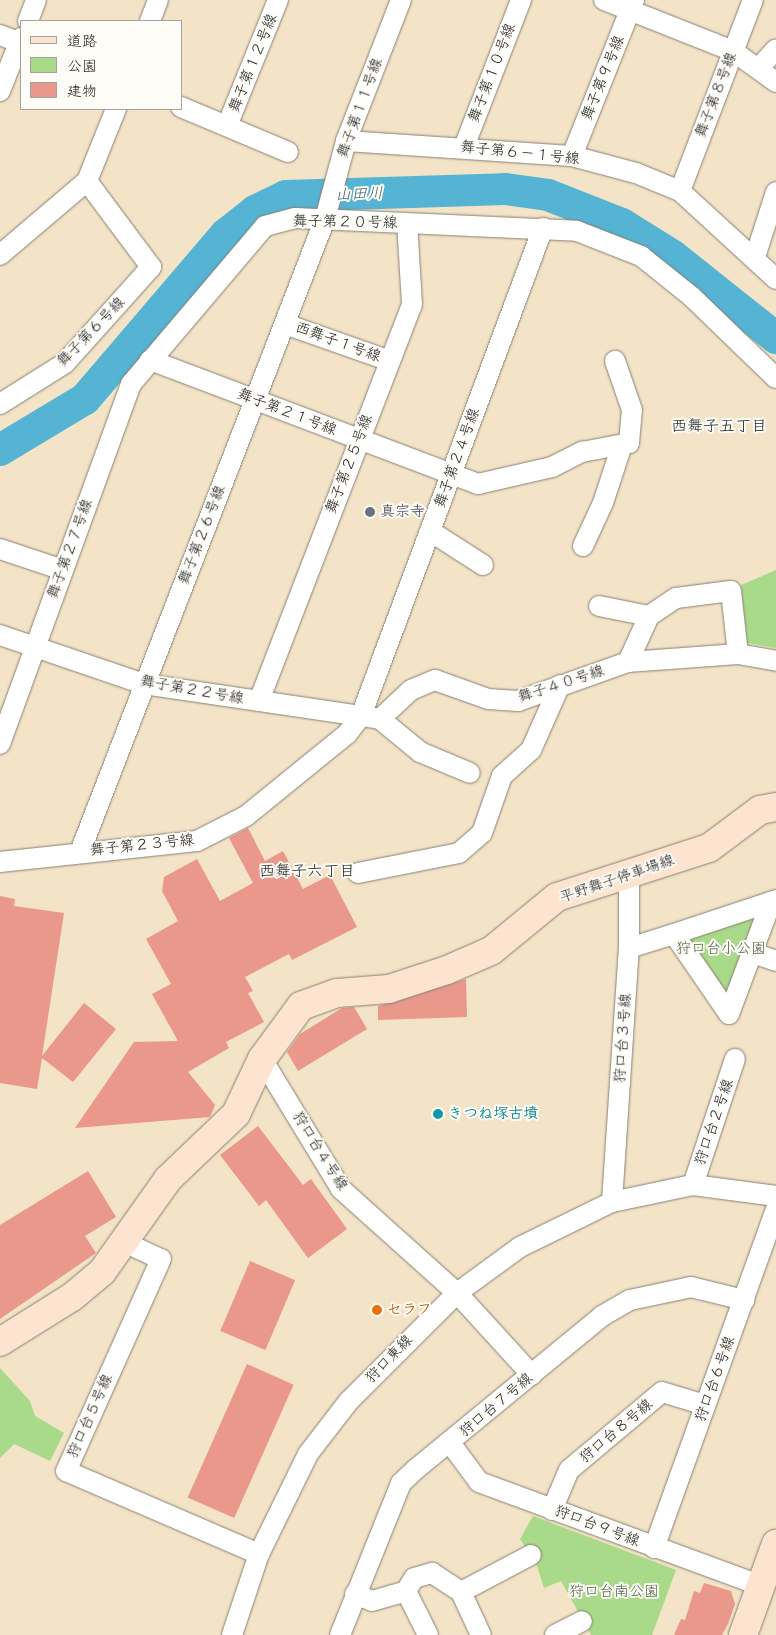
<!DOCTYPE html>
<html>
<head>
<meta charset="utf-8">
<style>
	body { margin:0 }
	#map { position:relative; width:776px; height:1635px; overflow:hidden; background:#f3e3c7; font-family:Itim,"Klee One",sans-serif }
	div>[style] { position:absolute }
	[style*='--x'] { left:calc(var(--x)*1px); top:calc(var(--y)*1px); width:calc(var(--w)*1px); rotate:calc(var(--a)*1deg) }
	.green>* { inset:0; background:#a8da89 }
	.water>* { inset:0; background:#55b3d4 }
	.river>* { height:32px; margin:-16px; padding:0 16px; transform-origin:16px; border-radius:16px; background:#55b3d4 }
	.building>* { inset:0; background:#ea978c; transform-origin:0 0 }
	.roads { filter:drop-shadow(0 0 1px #888072) drop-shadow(0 0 1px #888072) }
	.street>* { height:20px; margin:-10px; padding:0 10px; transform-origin:10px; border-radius:10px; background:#fff }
	.secondary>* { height:28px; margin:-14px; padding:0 14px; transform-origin:14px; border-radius:14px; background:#fde4d0 }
	.dots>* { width:14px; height:14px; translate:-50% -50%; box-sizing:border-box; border:2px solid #fdfcf7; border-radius:50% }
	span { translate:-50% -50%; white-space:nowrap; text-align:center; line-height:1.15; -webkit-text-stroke:4px #fdfcf7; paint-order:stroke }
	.street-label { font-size:15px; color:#1c1c1c }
	.worship-label { font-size:15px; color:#5b616d; font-weight:700 }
	.left { translate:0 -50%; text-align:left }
	.park-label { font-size:15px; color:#4d5e42 }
	.culture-label { font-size:15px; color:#0d838f; font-weight:700 }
	.food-label { font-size:15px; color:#c56008; font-weight:700 }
	.water-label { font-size:16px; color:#36606f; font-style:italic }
	.neighbourhood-label { font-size:16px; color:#1c1c1c }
	.legend { position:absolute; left:20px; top:20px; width:162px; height:90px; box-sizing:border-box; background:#fdfcf7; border:1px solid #a3a29f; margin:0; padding:6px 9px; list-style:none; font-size:15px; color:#1c1c1c }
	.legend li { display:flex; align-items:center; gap:10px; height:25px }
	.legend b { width:25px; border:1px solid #a3a29f }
</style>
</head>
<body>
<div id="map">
	<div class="green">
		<div style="clip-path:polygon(776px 570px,776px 648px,747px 643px,741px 585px)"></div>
		<div style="clip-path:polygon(755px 916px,727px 1000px,685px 938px)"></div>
		<div style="clip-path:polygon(0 1368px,30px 1401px,35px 1416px,64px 1433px,50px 1461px,14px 1444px,0 1458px)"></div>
		<div style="clip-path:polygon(533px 1516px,676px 1570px,652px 1635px,591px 1635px,561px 1581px,544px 1588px,536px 1563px,520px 1539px)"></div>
	</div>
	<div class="water">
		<div style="clip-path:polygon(730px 300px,776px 332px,776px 344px)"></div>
	</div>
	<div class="river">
		<div style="--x:0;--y:450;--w:99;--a:-31"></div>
		<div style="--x:85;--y:399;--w:217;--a:-49.5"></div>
		<div style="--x:226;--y:234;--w:37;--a:-38"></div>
		<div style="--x:255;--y:211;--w:34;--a:-26"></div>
		<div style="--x:286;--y:196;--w:219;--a:-1.8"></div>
		<div style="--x:505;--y:189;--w:43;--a:7.9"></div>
		<div style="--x:548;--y:195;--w:79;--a:21.4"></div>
		<div style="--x:622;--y:224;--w:60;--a:32.1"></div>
		<div style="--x:673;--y:256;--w:132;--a:38.5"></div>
	</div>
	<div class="building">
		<div style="clip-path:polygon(248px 828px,265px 861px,283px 851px,303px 889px,330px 875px,357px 927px,292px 960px,289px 954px,245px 977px,253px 991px,248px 993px,264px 1022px,226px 1042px,229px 1048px,188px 1072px,215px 1105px,210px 1117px,75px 1128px,134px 1042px,178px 1041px,152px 994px,171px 984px,146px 939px,178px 921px,162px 891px,164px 877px,197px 859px,220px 901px,253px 883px,229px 838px)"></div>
		<div style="clip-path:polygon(0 896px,15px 899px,14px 906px,64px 913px,42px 1056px,84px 1003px,116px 1029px,73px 1082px,42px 1058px,37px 1089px,0 1083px)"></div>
		<div style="clip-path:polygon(466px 979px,467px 1017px,378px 1020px,378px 1006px)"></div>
		<div style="clip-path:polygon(354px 1007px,367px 1029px,298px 1071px,287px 1052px,300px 1034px,342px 1008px)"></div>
		<div style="clip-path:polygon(258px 1126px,303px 1185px,311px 1179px,347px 1229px,308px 1258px,266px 1200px,259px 1206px,220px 1155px)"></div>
		<div style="clip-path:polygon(88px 1171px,116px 1217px,85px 1236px,96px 1253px,0 1319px,0 1225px)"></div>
		<div style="left:250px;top:1261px;width:49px;height:76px;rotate:23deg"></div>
		<div style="left:247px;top:1364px;width:51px;height:146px;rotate:24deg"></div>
		<div style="clip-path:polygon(704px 1583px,731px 1591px,735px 1604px,728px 1624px,722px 1635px,674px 1635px,681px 1619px,685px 1620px,694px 1591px,700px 1593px)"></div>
	</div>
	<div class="roads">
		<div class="street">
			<div style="--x:604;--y:0;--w:139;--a:21.6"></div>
			<div style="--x:733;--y:51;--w:53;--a:35.8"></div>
			<div style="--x:28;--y:21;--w:22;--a:-69"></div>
			<div style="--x:150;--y:21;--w:22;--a:-69"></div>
			<div style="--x:0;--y:35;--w:22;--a:21"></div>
			<div style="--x:759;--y:68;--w:25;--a:-48"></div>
			<div style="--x:0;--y:91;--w:57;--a:-68.4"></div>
			<div style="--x:181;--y:107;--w:116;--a:22.8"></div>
			<div style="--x:227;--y:126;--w:136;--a:-68"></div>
			<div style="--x:346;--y:141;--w:226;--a:3.8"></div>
			<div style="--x:572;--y:156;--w:66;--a:14.9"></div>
			<div style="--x:636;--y:173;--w:48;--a:22.2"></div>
			<div style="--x:680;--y:191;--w:130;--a:42.5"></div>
			<div style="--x:464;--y:147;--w:158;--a:-68.8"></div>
			<div style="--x:572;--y:156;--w:168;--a:-68.3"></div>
			<div style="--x:680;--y:191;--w:204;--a:-69.1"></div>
			<div style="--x:0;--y:255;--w:114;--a:-40.4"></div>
			<div style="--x:755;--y:257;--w:68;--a:-72.1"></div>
			<div style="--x:285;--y:324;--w:111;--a:19.4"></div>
			<div style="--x:150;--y:360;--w:351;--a:20.7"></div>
			<div style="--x:478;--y:484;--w:76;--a:-12.9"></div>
			<div style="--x:552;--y:467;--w:34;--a:-27"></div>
			<div style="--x:582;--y:452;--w:48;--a:-10.8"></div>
			<div style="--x:629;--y:443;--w:33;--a:-85"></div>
			<div style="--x:632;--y:410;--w:52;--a:-109.1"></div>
			<div style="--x:0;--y:404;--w:77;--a:-32.2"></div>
			<div style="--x:65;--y:363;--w:129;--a:-48.1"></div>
			<div style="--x:151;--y:267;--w:107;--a:-126.7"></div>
			<div style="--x:87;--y:181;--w:78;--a:-68.1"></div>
			<div style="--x:430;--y:531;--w:63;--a:32.7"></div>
			<div style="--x:583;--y:546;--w:47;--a:-65.1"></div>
			<div style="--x:603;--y:503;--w:61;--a:-71.9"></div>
			<div style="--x:0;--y:549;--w:66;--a:18.4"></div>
			<div style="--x:599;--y:606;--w:51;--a:11.3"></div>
			<div style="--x:0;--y:635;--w:152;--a:18.8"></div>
			<div style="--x:144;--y:684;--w:239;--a:8.4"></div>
			<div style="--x:380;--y:719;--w:42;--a:-43.1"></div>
			<div style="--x:411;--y:690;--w:26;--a:-23"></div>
			<div style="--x:435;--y:680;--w:56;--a:19.7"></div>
			<div style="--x:488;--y:699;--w:30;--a:4"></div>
			<div style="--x:518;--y:701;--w:117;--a:-19.5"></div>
			<div style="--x:628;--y:662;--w:110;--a:-4.2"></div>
			<div style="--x:738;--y:654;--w:39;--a:10"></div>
			<div style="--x:628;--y:662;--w:51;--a:-65.5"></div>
			<div style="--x:649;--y:616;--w:32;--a:-34"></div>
			<div style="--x:676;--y:598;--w:55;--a:-7.3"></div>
			<div style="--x:731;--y:591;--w:63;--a:83.7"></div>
			<div style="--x:259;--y:701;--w:425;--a:-68.9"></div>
			<div style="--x:412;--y:304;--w:81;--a:-93.5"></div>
			<div style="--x:380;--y:719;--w:52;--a:39.5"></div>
			<div style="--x:420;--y:752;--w:54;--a:22.8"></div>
			<div style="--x:0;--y:744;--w:383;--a:-70"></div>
			<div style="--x:131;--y:384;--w:207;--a:-49.7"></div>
			<div style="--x:265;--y:226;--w:31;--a:-15"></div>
			<div style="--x:295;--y:218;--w:282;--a:2.6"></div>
			<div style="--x:577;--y:231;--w:69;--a:21.3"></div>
			<div style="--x:641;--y:256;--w:64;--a:38.7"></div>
			<div style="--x:691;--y:296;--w:118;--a:44"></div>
			<div style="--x:80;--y:852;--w:679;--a:-68.84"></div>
			<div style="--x:325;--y:219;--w:81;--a:-74.9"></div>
			<div style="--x:346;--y:141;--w:151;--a:-68.7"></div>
			<div style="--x:0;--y:862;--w:198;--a:-6.1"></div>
			<div style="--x:197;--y:841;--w:55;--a:-27"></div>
			<div style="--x:246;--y:816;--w:130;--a:-39.1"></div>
			<div style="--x:347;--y:734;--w:23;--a:-52"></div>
			<div style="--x:361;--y:716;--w:521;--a:-69.55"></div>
			<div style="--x:358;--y:873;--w:103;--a:-11.2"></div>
			<div style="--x:459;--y:853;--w:30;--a:-41"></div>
			<div style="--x:482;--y:833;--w:60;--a:-70.7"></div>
			<div style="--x:502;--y:776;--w:39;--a:-42"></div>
			<div style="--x:531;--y:750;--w:71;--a:-66"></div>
			<div style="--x:629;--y:948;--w:47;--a:-17.3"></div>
			<div style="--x:753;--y:953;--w:24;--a:19"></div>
			<div style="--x:729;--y:1014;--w:97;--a:-124.5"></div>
			<div style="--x:674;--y:934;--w:108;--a:-18.4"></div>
			<div style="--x:729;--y:1014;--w:120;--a:-69.4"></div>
			<div style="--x:262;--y:1059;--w:152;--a:58.7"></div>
			<div style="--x:341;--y:1189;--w:156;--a:41.9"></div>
			<div style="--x:457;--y:1293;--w:111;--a:47.6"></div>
			<div style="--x:693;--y:1185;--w:133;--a:-71.6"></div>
			<div style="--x:612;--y:1202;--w:255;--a:-86.2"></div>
			<div style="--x:629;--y:948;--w:74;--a:-90"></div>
			<div style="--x:126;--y:1243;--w:38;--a:25"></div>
			<div style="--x:161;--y:1259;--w:232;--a:114.1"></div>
			<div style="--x:66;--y:1471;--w:210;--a:23.3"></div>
			<div style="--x:451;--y:1444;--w:47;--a:53.6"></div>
			<div style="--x:479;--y:1482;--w:301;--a:20.2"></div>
			<div style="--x:552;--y:1510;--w:43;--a:-67"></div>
			<div style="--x:569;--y:1470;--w:121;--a:-40"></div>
			<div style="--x:662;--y:1392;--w:45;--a:16.8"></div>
			<div style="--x:654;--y:1548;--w:359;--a:-70.2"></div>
			<div style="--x:406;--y:1591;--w:15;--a:-58"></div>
			<div style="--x:414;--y:1578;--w:19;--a:-16"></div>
			<div style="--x:432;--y:1573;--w:35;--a:33"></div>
			<div style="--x:461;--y:1592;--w:47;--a:65.1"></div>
			<div style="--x:461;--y:1592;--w:79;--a:-27.9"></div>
			<div style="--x:355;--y:1594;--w:18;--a:22"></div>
			<div style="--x:372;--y:1601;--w:35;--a:-16"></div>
			<div style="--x:406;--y:1591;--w:49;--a:63.4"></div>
			<div style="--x:232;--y:1635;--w:85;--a:-71.6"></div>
			<div style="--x:259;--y:1554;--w:111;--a:-63.9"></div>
			<div style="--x:308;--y:1454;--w:67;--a:-52.3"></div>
			<div style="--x:349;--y:1401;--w:153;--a:-45"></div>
			<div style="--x:457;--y:1293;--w:78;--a:-36.1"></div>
			<div style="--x:520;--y:1247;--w:102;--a:-26.1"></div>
			<div style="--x:612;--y:1202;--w:83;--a:-11.9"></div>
			<div style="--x:693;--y:1185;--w:84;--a:7.5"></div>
			<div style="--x:340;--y:1635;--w:164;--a:-68.1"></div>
			<div style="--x:401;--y:1483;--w:21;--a:-43"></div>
			<div style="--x:416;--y:1469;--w:241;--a:-39.4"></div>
			<div style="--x:602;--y:1316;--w:32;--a:-30"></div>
			<div style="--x:630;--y:1300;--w:62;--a:-12"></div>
			<div style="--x:691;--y:1287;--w:55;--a:13.8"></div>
			<div style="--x:555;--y:1635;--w:30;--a:-27"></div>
		</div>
		<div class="secondary">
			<div style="--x:0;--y:1342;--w:85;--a:-32"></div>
			<div style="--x:72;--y:1297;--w:39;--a:-40"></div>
			<div style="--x:102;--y:1272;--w:114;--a:-54.6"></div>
			<div style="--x:168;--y:1179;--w:94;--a:-43.7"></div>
			<div style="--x:236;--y:1114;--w:61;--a:-64.7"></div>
			<div style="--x:262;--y:1059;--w:66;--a:-53.7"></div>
			<div style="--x:301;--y:1006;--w:38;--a:-20"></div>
			<div style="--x:337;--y:993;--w:52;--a:-4.4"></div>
			<div style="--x:389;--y:989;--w:61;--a:-18.1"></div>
			<div style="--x:447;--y:970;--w:48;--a:-23.4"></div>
			<div style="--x:491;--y:951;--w:85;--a:-39.3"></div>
			<div style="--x:557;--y:897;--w:160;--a:-17.9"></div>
			<div style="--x:709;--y:848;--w:64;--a:-36.7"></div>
			<div style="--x:760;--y:810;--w:16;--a:-11"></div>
			<div style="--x:743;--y:1635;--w:97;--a:-70.1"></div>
		</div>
	</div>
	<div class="dots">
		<div style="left:370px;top:512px;background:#6b7280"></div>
		<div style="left:438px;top:1114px;background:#0f9aa8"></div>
		<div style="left:377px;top:1310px;background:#e8710a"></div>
	</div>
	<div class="street-label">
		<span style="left:253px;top:63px;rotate:-68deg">舞子第１２号線</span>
		<span style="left:492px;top:73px;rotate:-69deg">舞子第１０号線</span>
		<span style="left:603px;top:78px;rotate:-68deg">舞子第９号線</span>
		<span style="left:716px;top:95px;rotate:-69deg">舞子第８号線</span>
		<span style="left:360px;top:108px;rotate:-70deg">舞子第１１号線</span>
		<span style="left:520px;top:153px;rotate:6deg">舞子第６－１号線</span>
		<span style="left:345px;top:222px;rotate:1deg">舞子第２０号線</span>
		<span style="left:91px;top:332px;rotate:-46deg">舞子第６号線</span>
		<span style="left:338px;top:342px;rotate:20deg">西舞子１号線</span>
		<span style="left:287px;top:412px;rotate:21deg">舞子第２１号線</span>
		<span style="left:457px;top:458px;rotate:-70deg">舞子第２４号線</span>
		<span style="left:349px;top:464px;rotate:-69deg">舞子第２５号線</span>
		<span style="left:202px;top:535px;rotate:-69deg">舞子第２６号線</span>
		<span style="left:70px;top:549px;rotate:-70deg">舞子第２７号線</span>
		<span style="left:561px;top:684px;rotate:-18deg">舞子４０号線</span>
		<span style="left:192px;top:690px;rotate:10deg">舞子第２２号線</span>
		<span style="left:142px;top:845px;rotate:-6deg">舞子第２３号線</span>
		<span style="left:617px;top:879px;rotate:-19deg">平野舞子停車場線</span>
		<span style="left:623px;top:1038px;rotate:-86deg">狩口台３号線</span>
		<span style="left:714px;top:1122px;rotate:-71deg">狩口台２号線</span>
		<span style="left:320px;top:1151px;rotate:58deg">狩口台４号線</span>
		<span style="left:389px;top:1359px;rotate:-46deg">狩口東線</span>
		<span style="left:715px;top:1379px;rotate:-70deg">狩口台６号線</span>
		<span style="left:496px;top:1405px;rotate:-40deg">狩口台７号線</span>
		<span style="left:90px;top:1416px;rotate:-66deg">狩口台５号線</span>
		<span style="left:616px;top:1431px;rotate:-40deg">狩口台８号線</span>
		<span style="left:597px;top:1526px;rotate:21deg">狩口台９号線</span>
	</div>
	<div class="worship-label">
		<span class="left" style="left:380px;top:512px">真宗寺</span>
	</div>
	<div class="park-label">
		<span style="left:721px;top:949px">狩口台小公園</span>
		<span style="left:614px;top:1592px">狩口台南公園</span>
	</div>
	<div class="culture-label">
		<span class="left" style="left:448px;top:1114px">きつね塚古墳</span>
	</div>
	<div class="food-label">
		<span class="left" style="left:387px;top:1310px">セラフ</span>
	</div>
	<div class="water-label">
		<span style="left:359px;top:194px;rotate:-2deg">山田川</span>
	</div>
	<div class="neighbourhood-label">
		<span style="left:719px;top:426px">西舞子五丁目</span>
		<span style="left:307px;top:871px">西舞子六丁目</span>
	</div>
	<ul class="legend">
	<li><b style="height:6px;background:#fde4d0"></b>道路</li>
	<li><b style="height:14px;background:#a8da89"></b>公園</li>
	<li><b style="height:14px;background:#ea978c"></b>建物</li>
	</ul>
</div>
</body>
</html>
